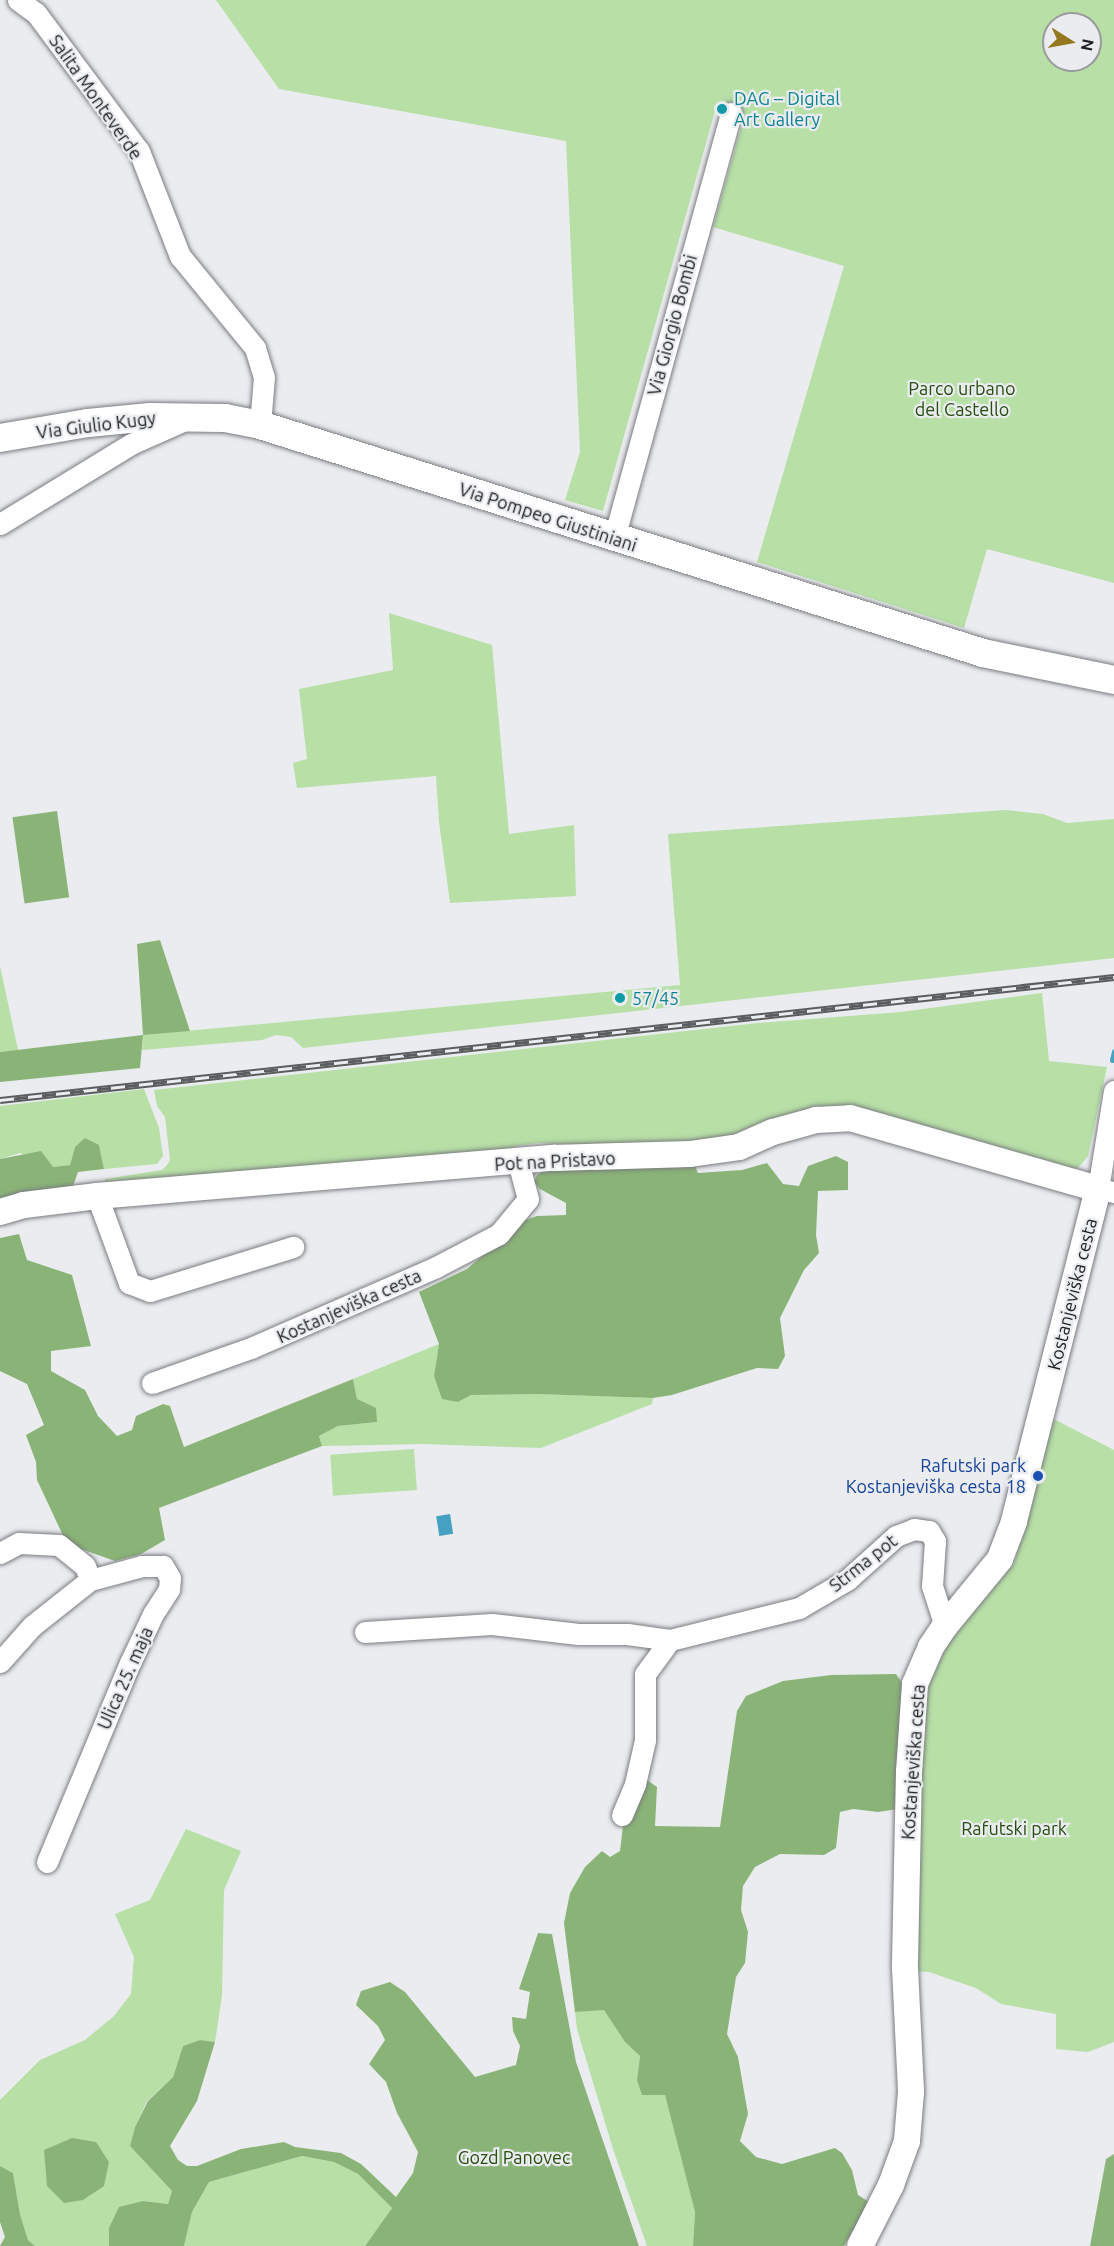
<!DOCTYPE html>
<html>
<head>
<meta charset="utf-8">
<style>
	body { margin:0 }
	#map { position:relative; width:1114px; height:2246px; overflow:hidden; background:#eaecf0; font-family:Ubuntu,sans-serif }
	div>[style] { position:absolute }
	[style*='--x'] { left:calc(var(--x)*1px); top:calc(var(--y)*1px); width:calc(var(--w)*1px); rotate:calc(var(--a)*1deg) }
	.green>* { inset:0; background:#b7dfa6; transform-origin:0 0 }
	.forest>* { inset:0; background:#8ab477; transform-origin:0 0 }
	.water>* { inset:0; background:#46a0c0; transform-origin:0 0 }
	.stream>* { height:5px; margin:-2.5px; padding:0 2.5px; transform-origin:2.5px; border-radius:2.5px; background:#46a0c0 }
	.roads { filter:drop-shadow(0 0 2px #7a7c7f) drop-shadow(0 0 2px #7a7c7f) }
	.minor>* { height:21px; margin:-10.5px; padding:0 10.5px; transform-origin:10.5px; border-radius:10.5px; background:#fff }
	.tertiary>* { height:26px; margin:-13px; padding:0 13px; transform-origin:13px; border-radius:13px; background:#fff }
	.secondary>* { height:28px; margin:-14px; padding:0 14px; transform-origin:14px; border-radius:14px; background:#fff }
	.rail>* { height:7px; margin-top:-3.5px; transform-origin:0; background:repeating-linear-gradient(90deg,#eaecf0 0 14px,#5b5c5e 0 28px); box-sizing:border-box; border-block:2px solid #5b5c5e }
	.dots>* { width:16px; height:16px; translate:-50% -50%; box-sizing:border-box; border:3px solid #eaecf0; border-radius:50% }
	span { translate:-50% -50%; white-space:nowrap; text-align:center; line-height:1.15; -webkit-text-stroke:4.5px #eaecf0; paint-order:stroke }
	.street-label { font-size:18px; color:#1d1e1f }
	.culture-label { font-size:18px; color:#0d838f }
	.left { translate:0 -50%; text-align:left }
	.park-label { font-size:18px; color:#254d0d }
	.transit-label { font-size:18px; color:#164399 }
	.right { translate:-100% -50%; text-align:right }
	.north { position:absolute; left:1042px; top:12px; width:60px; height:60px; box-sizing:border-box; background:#eaecf0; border:2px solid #989a9c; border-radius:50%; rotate:101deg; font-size:16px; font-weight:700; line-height:24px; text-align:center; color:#1d1e1f }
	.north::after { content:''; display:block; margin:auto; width:21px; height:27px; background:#94771f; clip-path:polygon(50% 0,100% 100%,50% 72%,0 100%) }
</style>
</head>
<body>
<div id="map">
	<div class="green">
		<div style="clip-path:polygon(evenodd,216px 0,1114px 0,1114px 583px,987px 549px,964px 628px,757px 562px,844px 266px,713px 227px,745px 114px,717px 104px,603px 511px,565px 500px,580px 452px,566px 141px,279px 89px,216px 0,1054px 24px,1090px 24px,1090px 60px,1054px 60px,1054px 24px)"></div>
		<div style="clip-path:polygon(389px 613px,492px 645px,509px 834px,574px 825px,576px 896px,450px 903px,439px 822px,436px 776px,297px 788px,293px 763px,307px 759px,299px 689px,393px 670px)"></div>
		<div style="clip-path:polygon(1005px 810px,1043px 814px,1067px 823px,1114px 819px,1114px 958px,303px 1048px,291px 1037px,276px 1035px,262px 1040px,142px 1050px,143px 1035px,680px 985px,668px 834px)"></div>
		<div style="clip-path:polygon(0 966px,18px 1050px,0 1052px)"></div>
		<div style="clip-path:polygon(1042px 993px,1049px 1061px,1107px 1067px,1088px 1156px,1078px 1168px,1070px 1170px,899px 1120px,738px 1138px,609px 1146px,538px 1143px,517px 1146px,503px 1152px,105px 1186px,105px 1179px,162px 1170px,167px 1165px,170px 1160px,165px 1117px,157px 1106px,154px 1090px,758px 1023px,901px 1012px)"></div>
		<div style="clip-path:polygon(144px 1089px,159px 1128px,163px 1156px,157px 1164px,104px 1169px,99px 1145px,75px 1147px,70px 1165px,53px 1167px,20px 1153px,0 1159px,0 1106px)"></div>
		<div style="clip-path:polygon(439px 1344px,434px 1376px,458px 1402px,471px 1395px,536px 1394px,653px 1398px,652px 1404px,541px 1448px,423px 1444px,322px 1446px,319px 1436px,338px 1426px,377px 1422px,357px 1399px,353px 1379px)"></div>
		<div style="clip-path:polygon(1042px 1413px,1114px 1450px,1114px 2042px,1088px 2052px,1056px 2049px,1056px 2014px,1001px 2004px,976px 1988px,929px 1972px,912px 1971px,915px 1684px,1015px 1562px)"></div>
		<div style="left:414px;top:1449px;width:41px;height:84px;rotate:86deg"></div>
		<div style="clip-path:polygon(186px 1829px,241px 1851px,224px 1890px,222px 1995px,215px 2042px,200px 2040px,183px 2046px,173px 2077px,147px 2101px,135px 2127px,130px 2146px,172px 2191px,168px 2204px,143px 2201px,109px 2228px,109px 2246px,35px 2246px,28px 2240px,20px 2214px,13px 2173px,0 2166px,0 2100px,40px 2060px,85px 2040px,114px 2016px,131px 1994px,134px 1957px,115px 1914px,150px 1900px)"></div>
		<div style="clip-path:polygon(604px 2009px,625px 2042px,640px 2056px,637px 2080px,665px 2094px,695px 2212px,693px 2246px,647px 2246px,613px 2149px,577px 2029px,575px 2012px)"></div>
		<div style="clip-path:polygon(302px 2156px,334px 2162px,358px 2174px,392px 2208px,365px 2246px,184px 2246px,192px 2212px,209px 2182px)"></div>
	</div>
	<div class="forest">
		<div style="left:57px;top:811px;width:87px;height:45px;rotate:82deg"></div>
		<div style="clip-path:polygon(160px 940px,190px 1031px,143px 1035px,140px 1068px,0 1082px,0 1052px,143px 1035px,137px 944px)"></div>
		<div style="clip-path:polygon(85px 1138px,99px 1145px,104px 1169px,78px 1172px,73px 1186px,0 1200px,0 1159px,41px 1151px,53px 1167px,70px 1165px,75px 1147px)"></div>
		<div style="clip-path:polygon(836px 1156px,848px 1162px,848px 1190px,818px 1191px,816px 1235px,819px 1253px,804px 1270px,780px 1318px,785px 1356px,778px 1369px,757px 1368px,672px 1395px,653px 1398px,536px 1394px,471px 1395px,458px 1402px,442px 1399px,434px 1376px,439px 1344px,419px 1292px,467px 1269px,523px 1221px,537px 1216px,566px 1215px,566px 1203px,540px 1189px,534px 1182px,537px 1175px,551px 1167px,693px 1161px,698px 1173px,742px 1170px,767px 1163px,783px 1184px,799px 1186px,808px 1166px)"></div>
		<div style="clip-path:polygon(19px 1234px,27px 1260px,72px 1275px,91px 1346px,51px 1351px,51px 1371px,85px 1390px,98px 1416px,117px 1436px,132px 1430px,136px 1416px,163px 1404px,170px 1406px,184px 1447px,353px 1379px,357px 1399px,376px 1408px,377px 1422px,338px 1426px,319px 1436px,322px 1446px,159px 1508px,165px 1540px,141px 1554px,115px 1561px,67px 1544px,37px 1480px,36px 1462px,26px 1435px,44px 1425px,27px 1384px,0 1371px,0 1238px)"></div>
		<div style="clip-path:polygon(896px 1674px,904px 1686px,898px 1809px,878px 1812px,853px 1809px,840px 1812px,836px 1848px,824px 1855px,780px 1854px,755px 1867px,743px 1886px,741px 1910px,748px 1932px,745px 1963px,736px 1977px,727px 2034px,738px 2057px,748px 2114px,740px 2141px,756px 2157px,782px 2164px,835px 2148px,842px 2153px,852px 2170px,858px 2195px,869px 2202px,844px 2246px,693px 2246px,695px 2212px,665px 2095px,642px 2095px,637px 2080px,640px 2056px,625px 2042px,604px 2010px,575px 2012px,564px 1923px,570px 1893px,585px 1867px,602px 1851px,610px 1857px,620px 1851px,624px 1818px,641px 1776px,657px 1787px,655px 1826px,720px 1827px,737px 1711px,746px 1696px,783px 1681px,831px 1675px)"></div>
		<div style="clip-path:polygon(538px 1933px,552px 1934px,576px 2062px,639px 2246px,365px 2246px,392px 2208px,358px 2174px,334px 2162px,302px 2156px,209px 2182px,192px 2212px,184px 2246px,109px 2246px,109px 2228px,119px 2207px,143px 2201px,168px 2204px,172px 2191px,130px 2146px,135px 2127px,148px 2101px,173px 2077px,183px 2046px,200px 2040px,215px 2042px,197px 2101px,170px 2146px,178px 2160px,187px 2166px,197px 2166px,241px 2149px,284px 2142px,295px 2147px,341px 2153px,361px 2164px,396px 2197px,413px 2173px,418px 2152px,397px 2113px,386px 2082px,369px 2064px,385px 2040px,378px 2026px,356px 2005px,361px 1991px,390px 1982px,405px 1992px,475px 2077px,516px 2065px,520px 2046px,513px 2031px,512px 2017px,526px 2019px,530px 1992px,519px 1989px)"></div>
		<div style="clip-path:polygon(72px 2138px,96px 2142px,109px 2162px,104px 2186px,83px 2200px,64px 2203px,47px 2186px,44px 2150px)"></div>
		<div style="clip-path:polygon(1114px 2154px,1114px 2246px,1090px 2246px,1106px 2159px)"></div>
		<div style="clip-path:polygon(0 2166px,13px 2173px,20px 2214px,28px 2240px,35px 2246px,0 2246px,5px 2237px,0 2222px)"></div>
	</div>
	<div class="water">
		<div style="left:450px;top:1514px;width:20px;height:14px;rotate:81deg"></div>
	</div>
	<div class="stream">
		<div style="--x:1112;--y:1060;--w:9;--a:-77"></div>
	</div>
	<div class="roads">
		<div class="minor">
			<div style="--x:18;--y:0;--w:22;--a:36"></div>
			<div style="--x:36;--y:13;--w:172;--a:53.3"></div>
			<div style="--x:139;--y:151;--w:113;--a:68.7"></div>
			<div style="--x:180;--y:256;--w:119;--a:50.8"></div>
			<div style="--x:255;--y:348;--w:30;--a:73"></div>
			<div style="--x:264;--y:377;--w:48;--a:94.8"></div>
			<div style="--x:0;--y:524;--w:153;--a:-31.4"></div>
			<div style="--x:131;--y:444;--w:59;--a:-24"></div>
			<div style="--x:614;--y:538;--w:441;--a:-74.6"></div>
			<div style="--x:1114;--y:1091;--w:99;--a:99.3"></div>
			<div style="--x:1098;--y:1189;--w:16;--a:11"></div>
			<div style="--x:97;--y:1196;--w:93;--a:69.8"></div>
			<div style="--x:129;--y:1283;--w:22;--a:21"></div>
			<div style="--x:150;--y:1291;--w:150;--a:-17.1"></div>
			<div style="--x:152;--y:1383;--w:105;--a:-19.5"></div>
			<div style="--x:251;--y:1348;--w:202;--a:-23.6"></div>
			<div style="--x:436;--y:1267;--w:71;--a:-27.6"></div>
			<div style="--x:499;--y:1234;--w:45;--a:-50.4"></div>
			<div style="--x:528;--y:1199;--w:38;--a:-105"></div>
			<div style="--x:0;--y:1553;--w:21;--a:-28"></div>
			<div style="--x:19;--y:1543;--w:40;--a:2.9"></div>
			<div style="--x:59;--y:1545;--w:33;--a:39"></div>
			<div style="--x:85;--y:1566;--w:15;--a:70"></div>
			<div style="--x:90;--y:1580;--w:74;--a:141.6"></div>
			<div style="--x:32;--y:1626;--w:48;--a:131.6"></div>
			<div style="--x:365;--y:1632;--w:127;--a:-3.6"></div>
			<div style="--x:492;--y:1624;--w:87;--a:6.6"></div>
			<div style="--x:578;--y:1634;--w:49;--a:0"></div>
			<div style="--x:627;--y:1634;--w:43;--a:7.9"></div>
			<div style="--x:622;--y:1815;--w:34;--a:-67"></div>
			<div style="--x:635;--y:1784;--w:45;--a:-77.2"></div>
			<div style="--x:645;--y:1740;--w:66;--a:-90"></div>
			<div style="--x:645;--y:1674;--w:42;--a:-53.7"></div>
			<div style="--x:670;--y:1640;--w:133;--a:-13.9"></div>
			<div style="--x:799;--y:1608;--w:56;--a:-30.3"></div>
			<div style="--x:847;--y:1580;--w:66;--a:-41.9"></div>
			<div style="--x:896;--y:1536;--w:19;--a:-21"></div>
			<div style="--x:914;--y:1529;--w:15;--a:8"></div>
			<div style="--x:929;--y:1531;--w:12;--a:59"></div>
			<div style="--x:935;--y:1541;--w:45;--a:93.8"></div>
			<div style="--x:932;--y:1586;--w:42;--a:72"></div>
			<div style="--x:47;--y:1862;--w:216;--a:-67.4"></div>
			<div style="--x:130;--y:1663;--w:54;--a:-64.9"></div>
			<div style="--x:153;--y:1614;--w:30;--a:-57"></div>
			<div style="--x:169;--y:1589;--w:11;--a:-85"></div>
			<div style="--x:170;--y:1578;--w:14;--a:-120"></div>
			<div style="--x:163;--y:1566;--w:21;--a:180"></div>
			<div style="--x:142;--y:1566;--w:54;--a:164.9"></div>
		</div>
		<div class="tertiary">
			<div style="--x:0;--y:1212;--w:25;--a:-16"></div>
			<div style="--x:24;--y:1205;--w:74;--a:-7"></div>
			<div style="--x:97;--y:1196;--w:459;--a:-4.8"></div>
			<div style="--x:554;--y:1158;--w:136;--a:-1.7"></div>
			<div style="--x:690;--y:1154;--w:49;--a:-8.1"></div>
			<div style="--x:739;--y:1147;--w:37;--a:-24"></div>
			<div style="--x:773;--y:1132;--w:45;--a:-15.6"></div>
			<div style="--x:816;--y:1120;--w:34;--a:-3"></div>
			<div style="--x:850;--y:1118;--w:258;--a:16"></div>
			<div style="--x:1098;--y:1189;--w:343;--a:104.2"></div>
			<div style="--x:1014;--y:1522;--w:40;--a:111"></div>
			<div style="--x:1000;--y:1559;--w:87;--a:129.4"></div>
			<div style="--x:945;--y:1626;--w:25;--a:124"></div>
			<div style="--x:931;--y:1647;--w:40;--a:113.4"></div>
			<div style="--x:915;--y:1684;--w:87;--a:93.9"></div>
			<div style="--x:909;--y:1771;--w:197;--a:91.2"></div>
			<div style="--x:905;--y:1968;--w:124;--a:87.2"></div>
			<div style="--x:911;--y:2092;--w:49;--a:94.7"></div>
			<div style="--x:907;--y:2141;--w:47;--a:110"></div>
			<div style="--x:891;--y:2185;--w:68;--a:116.9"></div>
		</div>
		<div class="secondary">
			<div style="--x:0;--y:438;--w:89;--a:-9.7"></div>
			<div style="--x:88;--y:423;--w:62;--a:-5.5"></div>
			<div style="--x:150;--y:417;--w:75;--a:0.8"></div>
			<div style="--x:225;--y:418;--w:36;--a:11"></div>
			<div style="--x:260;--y:425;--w:758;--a:17.5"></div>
			<div style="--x:983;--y:653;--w:134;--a:11.6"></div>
		</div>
	</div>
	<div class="rail">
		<div style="--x:0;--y:1100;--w:1121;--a:-6.3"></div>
	</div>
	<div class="dots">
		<div style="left:722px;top:109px;background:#0f9aa8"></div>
		<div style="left:620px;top:998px;background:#0f9aa8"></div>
		<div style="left:1038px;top:1476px;background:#1a4fb4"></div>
	</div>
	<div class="street-label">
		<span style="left:96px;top:97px;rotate:55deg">Salita Monteverde</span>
		<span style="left:672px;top:325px;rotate:-75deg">Via Giorgio Bombi</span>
		<span style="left:96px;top:425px;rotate:-7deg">Via Giulio Kugy</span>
		<span style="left:548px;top:517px;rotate:18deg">Via Pompeo Giustiniani</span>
		<span style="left:555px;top:1161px;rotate:-3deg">Pot na Pristavo</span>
		<span style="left:1072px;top:1294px;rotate:-76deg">Kostanjeviška cesta</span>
		<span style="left:349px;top:1306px;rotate:-24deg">Kostanjeviška cesta</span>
		<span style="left:863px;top:1563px;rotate:-38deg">Strma pot</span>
		<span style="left:125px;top:1678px;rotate:-66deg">Ulica 25. maja</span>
		<span style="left:913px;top:1762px;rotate:-86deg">Kostanjeviška cesta</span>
	</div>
	<div class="culture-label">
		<span class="left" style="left:734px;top:109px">DAG – Digital<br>Art Gallery</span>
		<span class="left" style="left:632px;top:998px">57/45</span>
	</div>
	<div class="park-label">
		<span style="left:962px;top:399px">Parco urbano<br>del Castello</span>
		<span style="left:1014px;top:1828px">Rafutski park</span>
		<span style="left:514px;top:2157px">Gozd Panovec</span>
	</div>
	<div class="transit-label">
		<span class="right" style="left:1026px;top:1476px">Rafutski park<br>Kostanjeviška cesta 18</span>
	</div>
	<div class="north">N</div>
</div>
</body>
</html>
